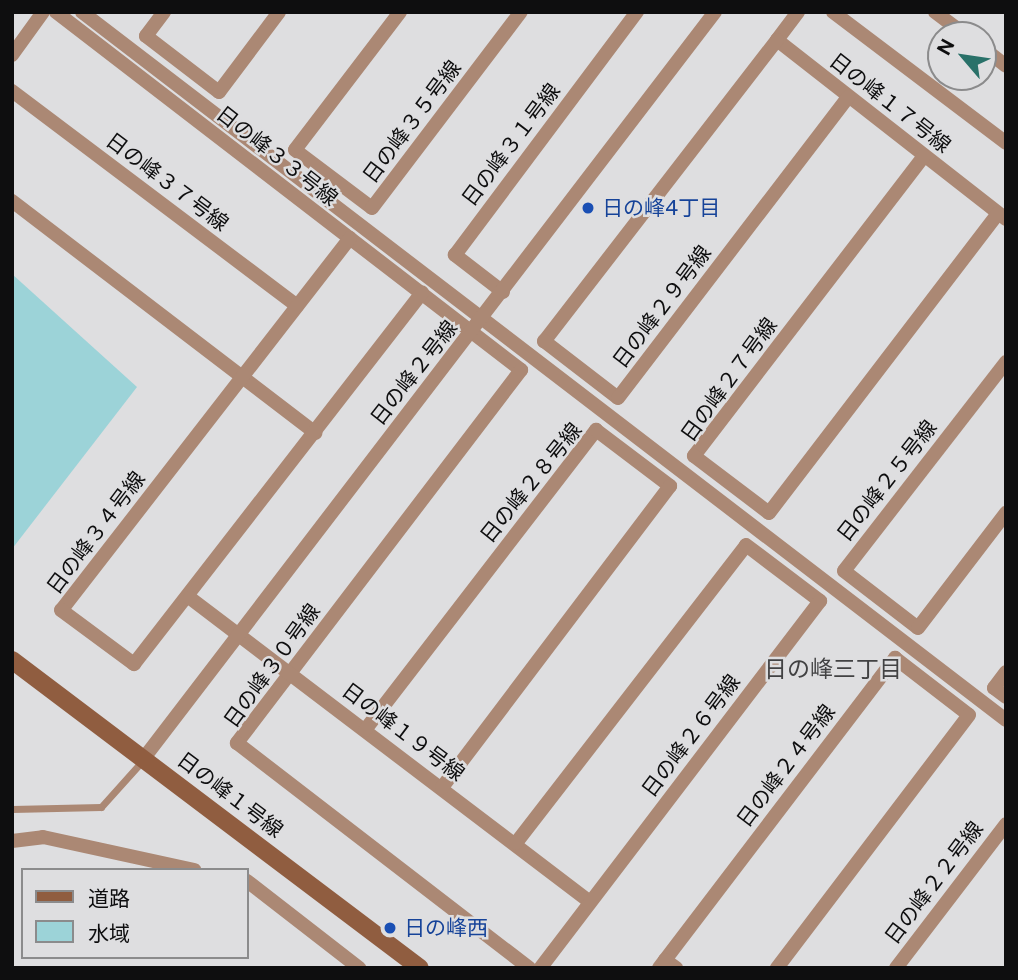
<!DOCTYPE html>
<html>
<head>
<meta charset="utf-8">
<style>
	body { margin:0 }
	#map { position:relative; width:1018px; height:980px; overflow:hidden; background:#dedee0; font-family:"Public Sans","Noto Sans JP",sans-serif }
	div>[style] { position:absolute }
	[style*='--x'] { left:calc(var(--x)*1px); top:calc(var(--y)*1px); width:calc(var(--w)*1px); rotate:calc(var(--a)*1deg) }
	.water>* { inset:0; background:#9cd3d8 }
	.lane>* { height:7px; margin:-3.5px; padding:0 3.5px; transform-origin:3.5px; border-radius:3.5px; background:#ab8874 }
	.street>* { height:14px; margin:-7px; padding:0 7px; transform-origin:7px; border-radius:7px; background:#ab8874 }
	.secondary>* { height:18px; margin:-9px; padding:0 9px; transform-origin:9px; border-radius:9px; background:#905d40 }
	.dots>* { width:19px; height:19px; translate:-50% -50%; box-sizing:border-box; border:4px solid #dedee0; border-radius:50% }
	span { translate:-50% -50%; white-space:nowrap; text-align:center; line-height:1.15; -webkit-text-stroke:5px #dedee0; paint-order:stroke }
	.street-label { font-size:21px; color:#0e0e0f }
	.transit-label { font-size:21px; color:#164399 }
	.left { translate:0 -50%; text-align:left }
	.neighbourhood-label { font-size:23px; color:#424243 }
	.frame { position:absolute; inset:0; border:14px solid #0e0e0f; pointer-events:none }
	.legend { position:absolute; left:21px; top:868px; width:228px; height:91px; box-sizing:border-box; background:#dedee0; border:2px solid #8b8b8c; margin:0; padding:9px 12px; list-style:none; font-size:21px; color:#0e0e0f }
	.legend li { display:flex; align-items:center; gap:14px; height:35px }
	.legend b { width:35px; border:2px solid #8b8b8c }
	.north { position:absolute; left:927px; top:21px; width:70px; height:70px; box-sizing:border-box; background:#dedee0; border:2px solid #8b8b8c; border-radius:50%; rotate:299deg; font-size:19px; font-weight:700; line-height:28px; text-align:center; color:#0e0e0f }
	.north::after { content:''; display:block; margin:auto; width:24px; height:32px; background:#297169; clip-path:polygon(50% 0,100% 100%,50% 72%,0 100%) }
</style>
</head>
<body>
<div id="map">
	<div class="water">
		<div style="clip-path:polygon(12px 274px,137px 387px,12px 549px)"></div>
	</div>
	<div class="lane">
		<div style="--x:12;--y:809;--w:89;--a:-1.3"></div>
		<div style="--x:101;--y:807;--w:64;--a:-48.1"></div>
	</div>
	<div class="street">
		<div style="--x:56;--y:12;--w:587;--a:37.59"></div>
		<div style="--x:521;--y:370;--w:469;--a:127.3"></div>
		<div style="--x:237;--y:743;--w:369;--a:37.6"></div>
		<div style="--x:82;--y:12;--w:1164;--a:37.46"></div>
		<div style="--x:164;--y:12;--w:30;--a:127"></div>
		<div style="--x:146;--y:36;--w:92;--a:37.5"></div>
		<div style="--x:219;--y:92;--w:100;--a:-53.1"></div>
		<div style="--x:400;--y:12;--w:173;--a:127.3"></div>
		<div style="--x:295;--y:150;--w:96;--a:37"></div>
		<div style="--x:372;--y:208;--w:246;--a:-52.8"></div>
		<div style="--x:798;--y:12;--w:35;--a:127"></div>
		<div style="--x:777;--y:40;--w:291;--a:38"></div>
		<div style="--x:833;--y:12;--w:217;--a:37.1"></div>
		<div style="--x:935;--y:12;--w:38;--a:37"></div>
		<div style="--x:777;--y:40;--w:381;--a:127.7"></div>
		<div style="--x:544;--y:341;--w:93;--a:37.6"></div>
		<div style="--x:618;--y:398;--w:379;--a:-52.6"></div>
		<div style="--x:983;--y:48;--w:29;--a:38"></div>
		<div style="--x:12;--y:55;--w:53;--a:-54.2"></div>
		<div style="--x:12;--y:91;--w:357;--a:37"></div>
		<div style="--x:924;--y:156;--w:378;--a:127.5"></div>
		<div style="--x:694;--y:456;--w:94;--a:37.2"></div>
		<div style="--x:769;--y:513;--w:377;--a:-52.6"></div>
		<div style="--x:12;--y:201;--w:382;--a:37.4"></div>
		<div style="--x:350;--y:238;--w:471;--a:127.8"></div>
		<div style="--x:61;--y:610;--w:91;--a:36.5"></div>
		<div style="--x:134;--y:664;--w:470;--a:-52.2"></div>
		<div style="--x:503;--y:292;--w:61;--a:-142.4"></div>
		<div style="--x:455;--y:255;--w:304;--a:-53.2"></div>
		<div style="--x:1006;--y:362;--w:264;--a:127.8"></div>
		<div style="--x:844;--y:571;--w:93;--a:37.6"></div>
		<div style="--x:918;--y:628;--w:145;--a:-52.6"></div>
		<div style="--x:190;--y:598;--w:502;--a:37.23"></div>
		<div style="--x:1006;--y:672;--w:20;--a:127"></div>
		<div style="--x:994;--y:688;--w:15;--a:37"></div>
		<div style="--x:365;--y:730;--w:379;--a:-52.4"></div>
		<div style="--x:596;--y:430;--w:93;--a:37.1"></div>
		<div style="--x:670;--y:486;--w:378;--a:127.1"></div>
		<div style="--x:144;--y:758;--w:939;--a:-52.57"></div>
		<div style="--x:12;--y:841;--w:31;--a:-7"></div>
		<div style="--x:43;--y:837;--w:155;--a:12.3"></div>
		<div style="--x:516;--y:843;--w:376;--a:-52.3"></div>
		<div style="--x:746;--y:545;--w:93;--a:37.1"></div>
		<div style="--x:820;--y:601;--w:462;--a:127.3"></div>
		<div style="--x:247;--y:881;--w:142;--a:37.8"></div>
		<div style="--x:665;--y:960;--w:380;--a:-52.7"></div>
		<div style="--x:895;--y:658;--w:93;--a:37.6"></div>
		<div style="--x:969;--y:715;--w:318;--a:127.2"></div>
		<div style="--x:659;--y:968;--w:10;--a:-53"></div>
		<div style="--x:665;--y:960;--w:14;--a:36"></div>
		<div style="--x:896;--y:968;--w:181;--a:-52.6"></div>
	</div>
	<div class="secondary">
		<div style="--x:12;--y:660;--w:511;--a:37.05"></div>
	</div>
	<div class="dots">
		<div style="left:588px;top:208px;background:#1a4fb4"></div>
		<div style="left:390px;top:928px;background:#1a4fb4"></div>
	</div>
	<div class="street-label">
		<span style="left:890px;top:103px;rotate:38deg">日の峰１７号線</span>
		<span style="left:412px;top:122px;rotate:-53deg">日の峰３５号線</span>
		<span style="left:511px;top:145px;rotate:-53deg">日の峰３１号線</span>
		<span style="left:277px;top:156px;rotate:38deg">日の峰３３号線</span>
		<span style="left:167px;top:182px;rotate:37deg">日の峰３７号線</span>
		<span style="left:662px;top:307px;rotate:-53deg">日の峰２９号線</span>
		<span style="left:414px;top:373px;rotate:-52deg">日の峰２号線</span>
		<span style="left:729px;top:380px;rotate:-54deg">日の峰２７号線</span>
		<span style="left:887px;top:481px;rotate:-52deg">日の峰２５号線</span>
		<span style="left:531px;top:483px;rotate:-51deg">日の峰２８号線</span>
		<span style="left:96px;top:533px;rotate:-53deg">日の峰３４号線</span>
		<span style="left:272px;top:666px;rotate:-54deg">日の峰３０号線</span>
		<span style="left:403px;top:732px;rotate:37deg">日の峰１９号線</span>
		<span style="left:691px;top:736px;rotate:-53deg">日の峰２６号線</span>
		<span style="left:786px;top:766px;rotate:-53deg">日の峰２４号線</span>
		<span style="left:230px;top:795px;rotate:37deg">日の峰１号線</span>
		<span style="left:934px;top:883px;rotate:-53deg">日の峰２２号線</span>
	</div>
	<div class="transit-label">
		<span class="left" style="left:602px;top:208px">日の峰4丁目</span>
		<span class="left" style="left:404px;top:928px">日の峰西</span>
	</div>
	<div class="neighbourhood-label">
		<span style="left:833px;top:669px">日の峰三丁目</span>
	</div>
	<div class="frame"></div>
	<ul class="legend">
	<li><b style="height:9px;background:#905d40"></b>道路</li>
	<li><b style="height:19px;background:#9cd3d8"></b>水域</li>
	</ul>
	<div class="north">N</div>
</div>
</body>
</html>
